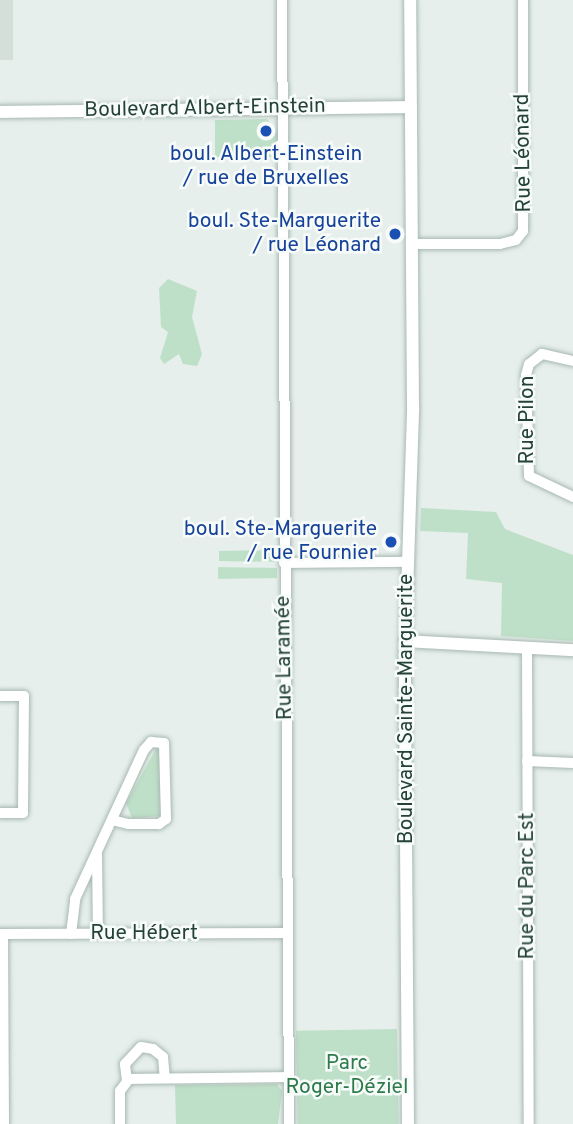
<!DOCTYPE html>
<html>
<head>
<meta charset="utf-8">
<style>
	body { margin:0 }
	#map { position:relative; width:573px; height:1124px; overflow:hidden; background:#e6efeb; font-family:Overpass,sans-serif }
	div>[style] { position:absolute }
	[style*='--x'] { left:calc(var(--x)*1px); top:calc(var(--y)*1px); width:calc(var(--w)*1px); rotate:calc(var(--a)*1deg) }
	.built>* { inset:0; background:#d4dfda; transform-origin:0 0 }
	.green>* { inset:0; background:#bfe0c8; transform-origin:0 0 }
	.roads { filter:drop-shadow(0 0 2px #a8b8b2) drop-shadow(0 0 2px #a8b8b2) }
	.minor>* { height:10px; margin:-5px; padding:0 5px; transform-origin:5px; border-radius:5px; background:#fff }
	.tertiary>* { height:12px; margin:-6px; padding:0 6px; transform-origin:6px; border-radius:6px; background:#fff }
	.dots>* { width:19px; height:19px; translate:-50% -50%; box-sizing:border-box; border:4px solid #f7fbf9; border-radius:50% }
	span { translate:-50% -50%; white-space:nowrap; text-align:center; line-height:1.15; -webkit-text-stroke:5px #f7fbf9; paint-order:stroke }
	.street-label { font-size:21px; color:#24423a }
	.transit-label { font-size:21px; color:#164399 }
	.right { translate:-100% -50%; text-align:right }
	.park-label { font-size:21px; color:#2d7a4b }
</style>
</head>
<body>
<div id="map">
	<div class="built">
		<div style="left:0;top:0;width:13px;height:60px"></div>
	</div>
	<div class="green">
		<div style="clip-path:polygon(267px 119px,278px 132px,277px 157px,215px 157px,215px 120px)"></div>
		<div style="clip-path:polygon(168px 279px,197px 291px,192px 317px,202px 354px,197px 366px,183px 364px,179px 354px,164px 364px,160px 358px,168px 332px,161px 327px,159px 288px)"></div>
		<div style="clip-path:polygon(421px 508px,496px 512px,505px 529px,573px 555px,573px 641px,501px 636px,502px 583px,466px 579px,468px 533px,420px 531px)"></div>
		<div style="clip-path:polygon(277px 550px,277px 562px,219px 561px,219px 551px)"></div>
		<div style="clip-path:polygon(218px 567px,277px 568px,277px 578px,218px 579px)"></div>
		<div style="clip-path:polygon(156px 749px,161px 750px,162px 816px,132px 818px,126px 803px)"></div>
		<div style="left:397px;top:1029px;width:95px;height:101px;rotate:89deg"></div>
		<div style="clip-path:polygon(277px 1084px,282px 1091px,278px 1124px,176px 1124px,175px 1085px)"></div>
	</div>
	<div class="roads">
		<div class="minor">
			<div style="--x:282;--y:0;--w:1124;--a:89.64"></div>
			<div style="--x:412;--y:244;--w:88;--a:0"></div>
			<div style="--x:500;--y:244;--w:16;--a:-14"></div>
			<div style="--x:516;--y:240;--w:11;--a:-52"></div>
			<div style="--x:523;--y:231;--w:231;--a:-90"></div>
			<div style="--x:573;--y:361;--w:32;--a:-167"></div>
			<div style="--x:542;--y:354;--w:16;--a:142"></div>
			<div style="--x:529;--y:364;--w:11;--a:105"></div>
			<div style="--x:526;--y:375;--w:101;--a:88.3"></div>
			<div style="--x:529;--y:476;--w:49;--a:25.5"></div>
			<div style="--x:284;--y:563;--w:124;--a:-0.5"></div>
			<div style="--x:527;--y:647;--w:477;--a:89.8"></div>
			<div style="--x:0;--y:696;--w:24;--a:0"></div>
			<div style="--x:24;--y:696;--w:117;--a:90.5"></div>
			<div style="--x:23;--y:813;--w:23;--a:180"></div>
			<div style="--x:527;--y:761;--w:46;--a:2.5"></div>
			<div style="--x:97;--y:854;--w:80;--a:89.3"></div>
			<div style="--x:0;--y:934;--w:288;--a:-0.2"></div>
			<div style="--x:71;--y:934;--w:35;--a:-83"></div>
			<div style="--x:75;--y:899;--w:164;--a:-65.2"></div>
			<div style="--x:144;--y:750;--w:11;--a:-49"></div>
			<div style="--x:151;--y:742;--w:13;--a:4"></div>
			<div style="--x:164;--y:743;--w:76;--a:88.5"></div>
			<div style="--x:166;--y:819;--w:9;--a:144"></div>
			<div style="--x:159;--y:824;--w:31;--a:180"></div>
			<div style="--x:128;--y:824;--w:16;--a:-166"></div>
			<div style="--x:3;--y:935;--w:189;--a:89.7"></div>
			<div style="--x:127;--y:1081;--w:17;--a:-97"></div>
			<div style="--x:125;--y:1064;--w:23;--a:-47"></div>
			<div style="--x:141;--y:1047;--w:12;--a:9"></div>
			<div style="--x:153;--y:1049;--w:13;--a:39"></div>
			<div style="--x:163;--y:1057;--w:21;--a:85"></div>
			<div style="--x:120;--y:1124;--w:33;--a:-90"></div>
			<div style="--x:120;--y:1091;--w:15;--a:-53"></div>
			<div style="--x:129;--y:1079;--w:160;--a:-0.7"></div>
		</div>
		<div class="tertiary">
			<div style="--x:0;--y:112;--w:411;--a:-0.7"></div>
			<div style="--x:405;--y:641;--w:168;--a:3.1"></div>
			<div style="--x:408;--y:1124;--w:470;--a:-90.4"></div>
			<div style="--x:405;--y:654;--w:247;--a:-88.1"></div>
			<div style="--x:413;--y:407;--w:407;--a:-90.4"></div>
		</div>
	</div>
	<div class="dots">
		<div style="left:266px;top:131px;background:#1a4fb4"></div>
		<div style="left:395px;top:234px;background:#1a4fb4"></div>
		<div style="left:391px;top:542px;background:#1a4fb4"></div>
	</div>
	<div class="street-label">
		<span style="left:205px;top:109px;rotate:-1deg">Boulevard Albert-Einstein</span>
		<span style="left:524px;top:153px;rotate:-91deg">Rue Léonard</span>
		<span style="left:528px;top:420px;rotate:-90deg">Rue Pilon</span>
		<span style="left:285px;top:658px;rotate:-91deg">Rue Laramée</span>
		<span style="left:407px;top:709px;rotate:-90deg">Boulevard Sainte-Marguerite</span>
		<span style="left:528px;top:886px;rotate:-90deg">Rue du Parc Est</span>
		<span style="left:144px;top:934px">Rue Hébert</span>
	</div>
	<div class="transit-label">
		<span style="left:266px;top:167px">boul. Albert-Einstein<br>/ rue de Bruxelles</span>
		<span class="right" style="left:381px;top:234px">boul. Ste-Marguerite<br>/ rue Léonard</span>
		<span class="right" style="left:377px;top:542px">boul. Ste-Marguerite<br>/ rue Fournier</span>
	</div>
	<div class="park-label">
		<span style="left:347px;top:1076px">Parc<br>Roger-Déziel</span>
	</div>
</div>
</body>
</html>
